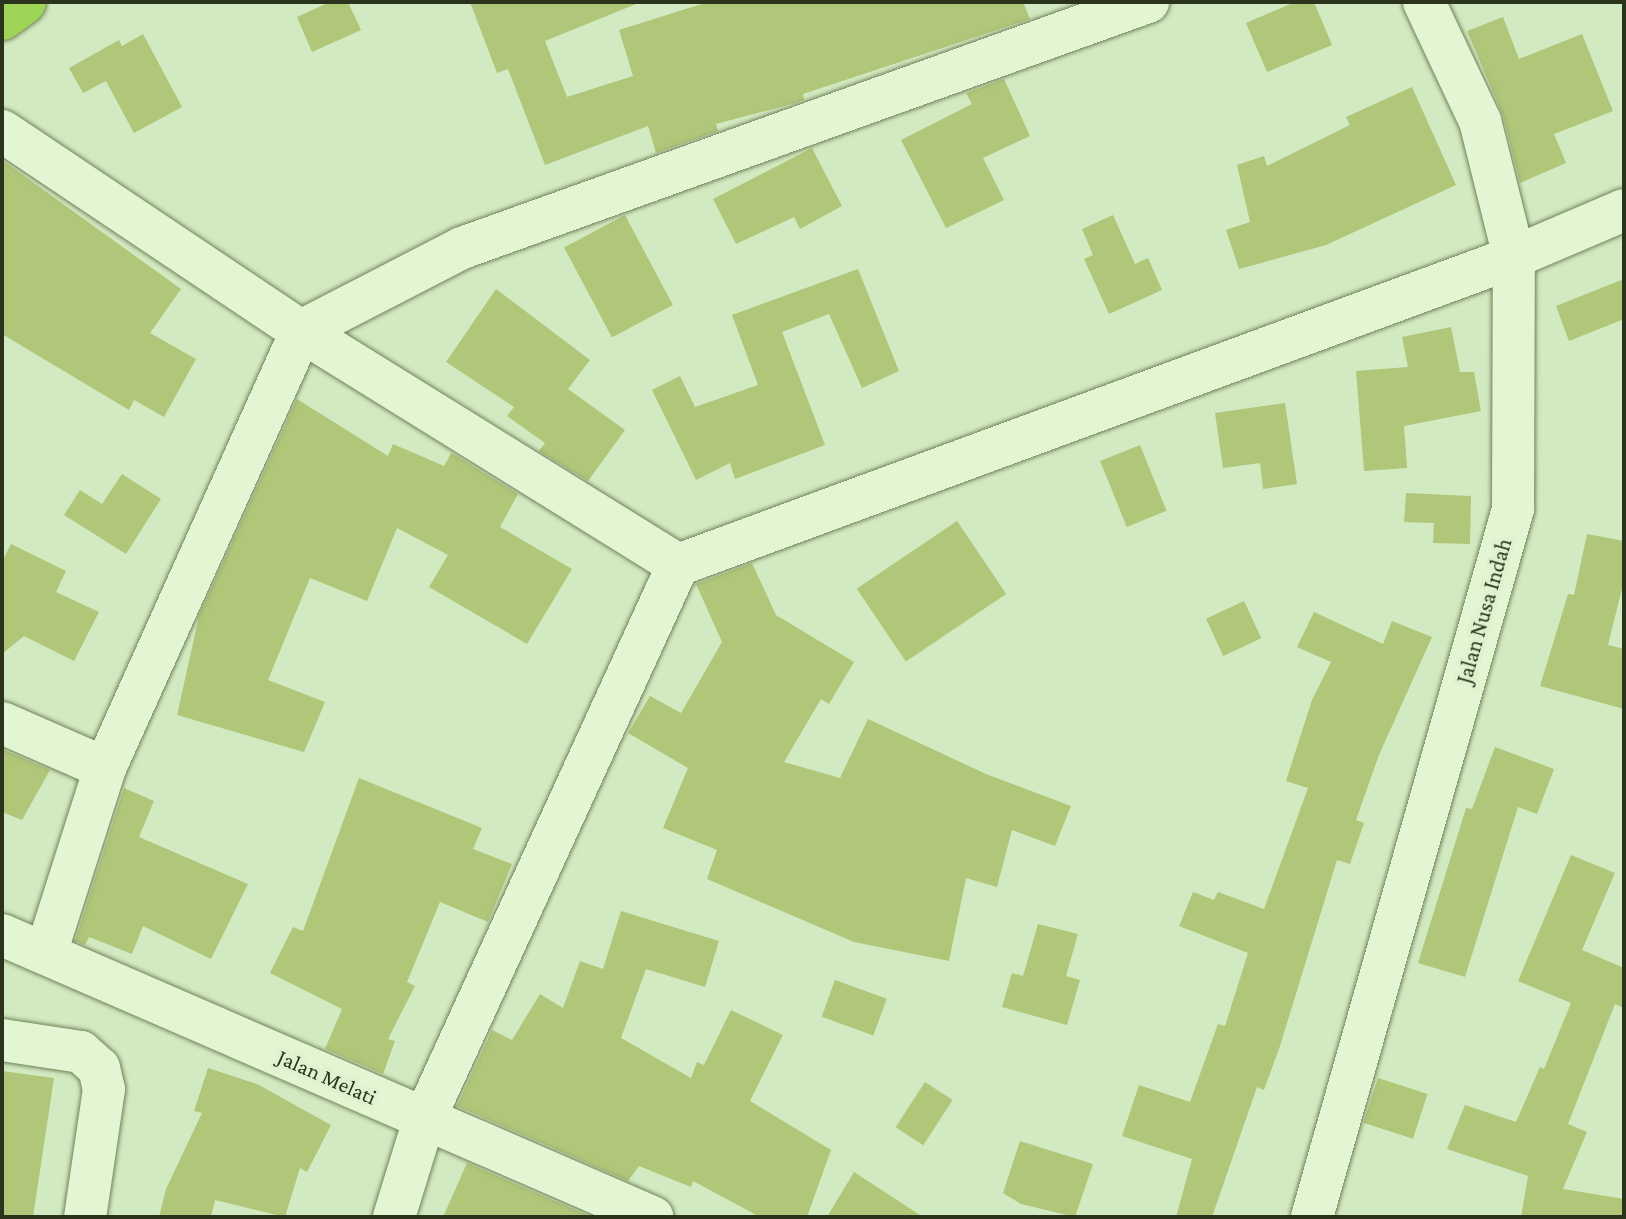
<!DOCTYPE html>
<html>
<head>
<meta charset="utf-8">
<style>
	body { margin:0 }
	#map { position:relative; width:1626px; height:1219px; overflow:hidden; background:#d2eac1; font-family:"Crimson Pro",serif }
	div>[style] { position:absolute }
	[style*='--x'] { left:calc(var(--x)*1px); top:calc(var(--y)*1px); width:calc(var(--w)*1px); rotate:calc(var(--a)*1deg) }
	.building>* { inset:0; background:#b0c679; transform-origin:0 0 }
	.roads { filter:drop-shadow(0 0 2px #72825a) drop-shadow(0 0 2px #72825a) }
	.minor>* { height:42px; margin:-21px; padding:0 21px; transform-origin:21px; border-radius:21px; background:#e2f6d3 }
	.highway>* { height:44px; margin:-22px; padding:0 22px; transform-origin:22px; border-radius:22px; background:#9ed556 }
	span { translate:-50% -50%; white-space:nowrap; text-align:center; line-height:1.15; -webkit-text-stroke:8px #def2d0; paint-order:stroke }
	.street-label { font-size:22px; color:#2b331d }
	.frame { position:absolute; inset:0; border:4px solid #2b331d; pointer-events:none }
</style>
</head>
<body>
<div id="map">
	<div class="building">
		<div style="clip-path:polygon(330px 2px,348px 2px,361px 30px,312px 52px,297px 17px)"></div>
		<div style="clip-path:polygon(470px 2px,641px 2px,545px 41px,567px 97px,633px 76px,619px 30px,708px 2px,1023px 2px,1030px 19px,803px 94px,804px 100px,792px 104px,716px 124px,718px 131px,656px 153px,648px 126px,545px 165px,508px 69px,497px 73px)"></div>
		<div style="clip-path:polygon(1295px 2px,1314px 2px,1332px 45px,1267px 72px,1246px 23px)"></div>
		<div style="clip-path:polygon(1503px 17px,1519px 59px,1582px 34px,1613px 111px,1554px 134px,1566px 163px,1520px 183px,1503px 115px,1467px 31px)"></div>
		<div style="clip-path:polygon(143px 34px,182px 107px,134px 133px,106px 81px,83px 93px,69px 68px,119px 40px,122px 46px)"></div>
		<div style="clip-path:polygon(1004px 79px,1030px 136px,983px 158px,1004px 200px,946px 228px,901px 140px,972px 104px,966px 93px)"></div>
		<div style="clip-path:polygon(1412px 87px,1456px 185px,1326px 245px,1239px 269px,1226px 230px,1250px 222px,1237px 165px,1264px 156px,1267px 166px,1350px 125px,1346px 117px)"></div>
		<div style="clip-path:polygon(812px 148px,842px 206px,800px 229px,794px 217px,736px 244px,713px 199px)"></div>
		<div style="clip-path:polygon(2px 160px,181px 289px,150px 333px,196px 359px,164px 417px,134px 400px,129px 410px,2px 334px)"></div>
		<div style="left:625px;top:215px;width:102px;height:69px;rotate:62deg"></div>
		<div style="clip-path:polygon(1113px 215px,1135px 264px,1148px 258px,1162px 290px,1109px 314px,1084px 259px,1093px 255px,1082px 229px)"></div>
		<div style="clip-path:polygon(858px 269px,899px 371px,862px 388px,829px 314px,782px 332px,825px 445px,735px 479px,730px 463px,696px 480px,652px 390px,680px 376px,695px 407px,758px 385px,732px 315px)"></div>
		<div style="clip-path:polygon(1624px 279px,1624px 319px,1569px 341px,1556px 306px)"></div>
		<div style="clip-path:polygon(496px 289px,590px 360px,568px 389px,625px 430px,588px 481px,539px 451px,545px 443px,507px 416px,514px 407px,446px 362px)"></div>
		<div style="clip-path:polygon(1451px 327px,1460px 372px,1474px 372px,1481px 411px,1404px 426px,1407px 468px,1364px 471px,1356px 371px,1408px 367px,1402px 337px)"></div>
		<div style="clip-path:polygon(297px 399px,388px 456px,393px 444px,444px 466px,451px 453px,455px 455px,518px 494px,500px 527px,572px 569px,527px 644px,429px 587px,448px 555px,397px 528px,367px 601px,310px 578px,268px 680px,325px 702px,304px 752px,177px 715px,199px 616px)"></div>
		<div style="clip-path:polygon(1285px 403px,1297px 484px,1263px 489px,1260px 463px,1223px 468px,1215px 413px)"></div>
		<div style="left:1140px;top:445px;width:71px;height:43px;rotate:68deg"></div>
		<div style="clip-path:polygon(122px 474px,161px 499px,126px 554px,64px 515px,80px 490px,102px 504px)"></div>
		<div style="clip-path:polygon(1406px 493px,1471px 496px,1470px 544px,1433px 543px,1434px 523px,1404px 522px)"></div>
		<div style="left:957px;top:521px;width:88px;height:121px;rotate:56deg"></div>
		<div style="clip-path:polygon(1587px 534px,1624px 541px,1624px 581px,1608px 645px,1624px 649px,1624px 709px,1540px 686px,1568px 594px,1574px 595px)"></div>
		<div style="clip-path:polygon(11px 544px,66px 571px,56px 592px,99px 612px,74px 661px,24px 636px,2px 654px,2px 562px)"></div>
		<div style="clip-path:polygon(752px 563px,776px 615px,854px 662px,829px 704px,821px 699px,784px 762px,840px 778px,868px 719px,986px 774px,1071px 806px,1055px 846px,1012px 830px,997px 887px,966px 878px,949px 961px,854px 942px,707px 879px,717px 850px,663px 828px,688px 768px,628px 733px,650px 696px,681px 713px,722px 642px,696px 584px)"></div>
		<div style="left:1244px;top:601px;width:41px;height:42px;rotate:65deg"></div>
		<div style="clip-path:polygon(1314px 612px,1383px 644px,1392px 621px,1432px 637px,1379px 755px,1356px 820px,1364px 823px,1350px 864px,1337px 860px,1280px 1046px,1264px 1090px,1257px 1087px,1212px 1217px,1176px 1217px,1192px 1159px,1122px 1136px,1139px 1085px,1190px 1102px,1218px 1024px,1225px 1026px,1248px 953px,1179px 926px,1193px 892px,1214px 900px,1218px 892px,1264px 909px,1308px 788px,1286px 781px,1312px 700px,1331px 662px,1297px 647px)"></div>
		<div style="clip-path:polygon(1495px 747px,1554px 769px,1537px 814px,1518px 807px,1465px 977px,1418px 963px,1466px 808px,1472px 809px)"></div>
		<div style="clip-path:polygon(2px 749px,50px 770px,22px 820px,2px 812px)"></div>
		<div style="clip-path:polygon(359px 778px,482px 828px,473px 849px,512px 864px,488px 922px,440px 902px,407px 982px,415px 986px,388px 1039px,395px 1041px,383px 1074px,325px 1049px,342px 1009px,270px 973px,293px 927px,303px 931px)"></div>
		<div style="clip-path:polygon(124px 788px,154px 801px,139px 837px,248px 884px,211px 959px,143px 926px,132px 954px,89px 937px,85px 945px,75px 941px)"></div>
		<div style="clip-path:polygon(1571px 855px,1615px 873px,1582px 950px,1624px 968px,1624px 1008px,1615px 1004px,1568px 1124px,1587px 1132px,1563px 1189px,1624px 1199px,1624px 1217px,1521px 1217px,1528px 1176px,1447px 1149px,1465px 1105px,1516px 1122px,1540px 1067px,1544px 1069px,1571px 1003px,1518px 981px)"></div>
		<div style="clip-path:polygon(621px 911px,719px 941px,705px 987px,646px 969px,621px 1038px,691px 1078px,697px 1062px,704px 1065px,731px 1010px,783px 1035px,750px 1101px,831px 1150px,807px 1217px,760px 1217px,693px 1181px,691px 1187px,639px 1166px,628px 1181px,457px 1106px,492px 1030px,512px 1040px,540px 994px,563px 1008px,580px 961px,603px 969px)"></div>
		<div style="clip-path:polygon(1038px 924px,1078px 934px,1066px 976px,1080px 980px,1067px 1025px,1002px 1007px,1012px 973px,1023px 976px)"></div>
		<div style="left:835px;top:980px;width:55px;height:39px;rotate:20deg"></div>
		<div style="clip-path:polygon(208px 1068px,257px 1084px,331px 1125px,307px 1172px,300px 1168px,285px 1217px,215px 1200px,211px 1217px,159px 1217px,166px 1189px,202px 1113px,194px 1111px)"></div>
		<div style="clip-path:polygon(2px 1071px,54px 1078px,33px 1217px,2px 1217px)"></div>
		<div style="left:1378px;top:1078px;width:52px;height:47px;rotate:18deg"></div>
		<div style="left:925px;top:1082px;width:33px;height:54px;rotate:33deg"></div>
		<div style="clip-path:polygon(1020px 1141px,1093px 1164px,1075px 1217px,1021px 1204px,1003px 1193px)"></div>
		<div style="clip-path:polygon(467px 1163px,592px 1217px,443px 1217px)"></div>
		<div style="clip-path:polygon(854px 1172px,923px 1217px,827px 1217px)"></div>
	</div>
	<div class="roads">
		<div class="minor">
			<div style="--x:2;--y:131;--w:360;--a:33.8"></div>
			<div style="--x:301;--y:331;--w:444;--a:31.8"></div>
			<div style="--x:2;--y:723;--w:112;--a:23.6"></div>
			<div style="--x:2;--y:935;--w:709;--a:23.45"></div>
			<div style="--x:46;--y:953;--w:194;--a:-72.3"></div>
			<div style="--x:105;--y:768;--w:479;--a:-65.8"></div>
			<div style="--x:301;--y:331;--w:181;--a:-27.3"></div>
			<div style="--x:462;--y:248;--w:729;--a:-19.73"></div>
			<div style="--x:2;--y:1040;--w:80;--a:8.6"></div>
			<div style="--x:81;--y:1052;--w:24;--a:42"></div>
			<div style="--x:99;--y:1068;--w:22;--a:77"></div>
			<div style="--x:104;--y:1089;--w:129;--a:98.4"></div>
			<div style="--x:394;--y:1217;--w:102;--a:-72.8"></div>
			<div style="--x:424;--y:1120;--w:610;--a:-65.41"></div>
			<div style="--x:678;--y:565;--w:891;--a:-20.22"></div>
			<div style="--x:1514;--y:257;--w:120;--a:-23.1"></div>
			<div style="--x:1312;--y:1217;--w:736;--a:-74.15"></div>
			<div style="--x:1513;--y:509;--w:252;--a:-89.8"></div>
			<div style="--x:1514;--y:257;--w:140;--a:-104"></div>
			<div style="--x:1480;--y:121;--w:132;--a:-115.2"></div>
		</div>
		<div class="highway">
			<div style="--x:2;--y:18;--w:27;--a:-36"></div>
		</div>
	</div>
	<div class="street-label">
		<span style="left:1484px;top:611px;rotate:-74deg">Jalan Nusa Indah</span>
		<span style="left:327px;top:1077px;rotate:24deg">Jalan Melati</span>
	</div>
	<div class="frame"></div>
</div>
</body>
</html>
